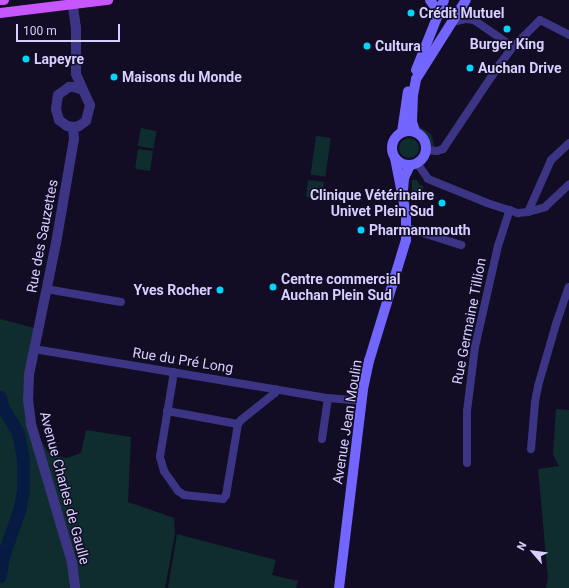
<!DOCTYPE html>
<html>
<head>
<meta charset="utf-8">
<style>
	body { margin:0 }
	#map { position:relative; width:569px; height:588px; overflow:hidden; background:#120d24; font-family:Roboto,sans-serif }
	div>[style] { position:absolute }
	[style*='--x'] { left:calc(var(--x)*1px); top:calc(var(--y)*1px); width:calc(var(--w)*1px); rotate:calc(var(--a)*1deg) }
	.green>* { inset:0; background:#0f2d2e; transform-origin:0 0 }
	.round { border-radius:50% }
	.river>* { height:13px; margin:-6.5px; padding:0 6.5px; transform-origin:6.5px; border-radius:6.5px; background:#071a42 }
	.minor>* { height:8px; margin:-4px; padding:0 4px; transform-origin:4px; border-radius:4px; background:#3c3585 }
	.tertiary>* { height:10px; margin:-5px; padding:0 5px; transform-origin:5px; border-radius:5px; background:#3c3585 }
	.secondary>* { height:10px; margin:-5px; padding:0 5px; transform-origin:5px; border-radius:5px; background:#7266ff }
	.secondary>.ring { margin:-5px; padding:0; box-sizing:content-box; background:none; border:10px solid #7266ff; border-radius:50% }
	.primary>* { height:10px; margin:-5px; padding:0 5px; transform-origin:5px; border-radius:5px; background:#c856ff }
	.dots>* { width:11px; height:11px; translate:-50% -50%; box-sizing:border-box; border:2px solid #120d24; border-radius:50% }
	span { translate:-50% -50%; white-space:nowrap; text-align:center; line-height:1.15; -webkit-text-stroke:3px #120d24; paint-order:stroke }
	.poi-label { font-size:14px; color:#d7cfff; font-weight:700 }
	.left { translate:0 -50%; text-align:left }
	.right { translate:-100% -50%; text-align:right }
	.street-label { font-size:14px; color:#d7cfff }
	.north { position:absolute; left:513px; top:532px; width:40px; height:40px; -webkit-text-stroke:3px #120d24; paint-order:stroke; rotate:298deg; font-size:11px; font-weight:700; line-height:16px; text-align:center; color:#d7cfff }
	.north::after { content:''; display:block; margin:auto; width:14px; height:18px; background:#d7cfff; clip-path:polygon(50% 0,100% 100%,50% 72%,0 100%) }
	.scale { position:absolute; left:16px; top:24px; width:104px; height:18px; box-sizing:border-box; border:2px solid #d7cfff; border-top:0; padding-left:5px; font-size:12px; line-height:14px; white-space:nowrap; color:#d7cfff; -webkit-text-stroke:3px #120d24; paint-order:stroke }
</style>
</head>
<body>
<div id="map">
	<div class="green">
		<div style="clip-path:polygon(417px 125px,431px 134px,435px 148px,431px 146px,426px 135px)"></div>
		<div style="left:141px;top:128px;width:16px;height:18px;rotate:11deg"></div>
		<div style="left:316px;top:136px;width:15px;height:39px;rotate:8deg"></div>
		<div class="round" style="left:399px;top:138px;width:20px;height:20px"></div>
		<div style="left:138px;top:149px;width:15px;height:20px;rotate:8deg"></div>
		<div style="left:308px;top:180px;width:16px;height:17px;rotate:7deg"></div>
		<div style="clip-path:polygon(412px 180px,417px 180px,419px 184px,424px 187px,421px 194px,415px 195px,412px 192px)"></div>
		<div style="clip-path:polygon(0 319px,38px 329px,34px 349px,31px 424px,50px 455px,67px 458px,81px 453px,86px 430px,131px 437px,128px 502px,174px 518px,175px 534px,165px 588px,0 588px)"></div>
		<div style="clip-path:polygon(556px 409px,569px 410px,569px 588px,546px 588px,548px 578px,538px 469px,559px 466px,553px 455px)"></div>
		<div style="clip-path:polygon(177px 534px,276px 560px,272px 575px,298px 581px,296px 588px,168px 588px)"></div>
	</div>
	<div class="river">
		<div style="--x:0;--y:397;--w:9;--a:77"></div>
		<div style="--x:2;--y:406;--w:31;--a:59"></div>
		<div style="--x:18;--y:433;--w:25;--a:79"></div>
		<div style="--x:23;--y:458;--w:33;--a:90"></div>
		<div style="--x:23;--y:491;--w:20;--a:101"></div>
		<div style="--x:19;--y:511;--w:48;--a:109.6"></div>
		<div style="--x:3;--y:556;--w:20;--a:99"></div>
	</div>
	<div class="minor">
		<div style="--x:452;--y:22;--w:14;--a:-12"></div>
		<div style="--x:466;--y:19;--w:8;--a:7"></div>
		<div style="--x:474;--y:20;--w:47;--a:34.7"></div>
		<div style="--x:426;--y:150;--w:11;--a:5"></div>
		<div style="--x:437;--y:151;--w:6;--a:-18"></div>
		<div style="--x:443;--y:149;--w:102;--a:-56.2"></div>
		<div style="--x:500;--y:64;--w:21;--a:-53"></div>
		<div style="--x:513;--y:47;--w:38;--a:-45"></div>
		<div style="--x:540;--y:20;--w:33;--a:27"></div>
		<div style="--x:417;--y:163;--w:19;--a:55"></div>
		<div style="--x:428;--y:179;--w:64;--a:22.1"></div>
		<div style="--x:487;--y:203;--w:33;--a:18"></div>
		<div style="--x:518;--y:213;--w:10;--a:-6"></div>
		<div style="--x:528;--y:212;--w:18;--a:-16"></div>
		<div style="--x:545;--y:207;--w:33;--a:-43"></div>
		<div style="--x:528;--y:212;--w:57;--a:-66.1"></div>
		<div style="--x:551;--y:160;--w:25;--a:-43"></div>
		<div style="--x:407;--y:228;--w:57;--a:17.5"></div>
		<div style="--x:46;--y:289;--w:76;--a:9.8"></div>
		<div style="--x:34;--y:349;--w:298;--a:9.5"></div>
		<div style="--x:328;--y:398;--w:33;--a:5"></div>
		<div style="--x:174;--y:372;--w:86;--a:99.4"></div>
		<div style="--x:160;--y:457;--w:15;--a:74"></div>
		<div style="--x:164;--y:471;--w:24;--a:55"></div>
		<div style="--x:178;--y:491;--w:7;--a:34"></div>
		<div style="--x:184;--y:495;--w:39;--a:6"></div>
		<div style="--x:223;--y:499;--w:5;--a:-53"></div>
		<div style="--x:226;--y:495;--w:72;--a:-80.4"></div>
		<div style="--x:238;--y:424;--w:5;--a:-53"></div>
		<div style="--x:241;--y:420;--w:43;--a:-38.5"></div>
		<div style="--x:275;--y:393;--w:4;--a:-76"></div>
		<div style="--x:167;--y:411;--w:72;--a:10.4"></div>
		<div style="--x:322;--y:439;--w:41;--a:-81.7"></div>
		<div style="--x:531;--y:449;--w:47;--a:-85.1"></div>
		<div style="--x:535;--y:402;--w:16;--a:-79"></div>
		<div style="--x:538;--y:386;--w:65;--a:-73.8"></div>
		<div style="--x:556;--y:324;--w:39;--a:-71"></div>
		<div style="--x:467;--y:463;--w:52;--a:-90"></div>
		<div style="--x:467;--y:411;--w:64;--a:-82.9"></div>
		<div style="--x:475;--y:347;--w:104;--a:-77.2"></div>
		<div style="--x:498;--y:246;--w:38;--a:-72"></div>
	</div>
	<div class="tertiary">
		<div style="--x:72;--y:0;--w:27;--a:82"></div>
		<div style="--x:76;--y:27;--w:47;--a:90"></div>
		<div style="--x:76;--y:74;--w:17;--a:66"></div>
		<div style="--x:69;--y:87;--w:5;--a:0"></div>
		<div style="--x:74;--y:87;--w:9;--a:18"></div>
		<div style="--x:83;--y:90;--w:17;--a:65"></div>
		<div style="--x:90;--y:105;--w:16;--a:104"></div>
		<div style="--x:86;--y:121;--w:9;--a:144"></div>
		<div style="--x:79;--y:126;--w:6;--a:171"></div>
		<div style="--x:73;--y:127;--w:6;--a:-171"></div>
		<div style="--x:67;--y:126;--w:10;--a:-143"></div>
		<div style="--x:59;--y:120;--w:11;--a:-105"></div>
		<div style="--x:56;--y:109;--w:14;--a:-82"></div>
		<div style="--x:58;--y:95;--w:14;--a:-36"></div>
		<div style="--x:73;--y:127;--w:12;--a:85"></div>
		<div style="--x:74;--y:139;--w:106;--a:99.8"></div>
		<div style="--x:56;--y:243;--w:134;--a:101.6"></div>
		<div style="--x:29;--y:374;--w:25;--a:92"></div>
		<div style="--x:28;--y:399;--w:25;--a:83"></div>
		<div style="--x:31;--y:424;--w:144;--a:73.5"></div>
		<div style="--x:72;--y:562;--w:26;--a:83"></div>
	</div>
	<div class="secondary">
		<div style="--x:430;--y:0;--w:9;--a:54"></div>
		<div style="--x:435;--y:7;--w:11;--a:85"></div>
		<div style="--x:416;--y:70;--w:75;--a:-68.2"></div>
		<div class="ring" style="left:392px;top:131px;width:24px;height:24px"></div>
		<div style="--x:415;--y:131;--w:9;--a:-108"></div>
		<div style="--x:412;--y:122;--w:27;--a:-88"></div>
		<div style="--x:413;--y:95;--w:16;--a:-79"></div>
		<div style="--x:416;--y:79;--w:93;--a:-57.7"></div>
		<div style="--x:402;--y:132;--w:41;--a:-81.7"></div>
		<div style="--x:403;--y:190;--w:12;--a:-85"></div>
		<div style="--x:404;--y:178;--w:14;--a:-65"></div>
		<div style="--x:339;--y:588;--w:200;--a:-83.1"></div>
		<div style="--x:363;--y:389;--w:29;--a:-78"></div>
		<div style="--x:369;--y:361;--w:127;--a:-73"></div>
		<div style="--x:406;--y:240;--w:26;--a:-90"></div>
		<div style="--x:406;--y:214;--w:57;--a:-101.1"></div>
	</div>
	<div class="primary">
		<div style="--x:0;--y:0;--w:4;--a:0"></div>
		<div style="--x:0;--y:13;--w:109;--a:-6.9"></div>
	</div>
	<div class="dots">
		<div style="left:411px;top:13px;background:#00d5fa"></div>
		<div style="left:507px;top:29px;background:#00d5fa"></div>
		<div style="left:367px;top:46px;background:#00d5fa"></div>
		<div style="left:26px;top:59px;background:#00d5fa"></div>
		<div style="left:470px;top:68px;background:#00d5fa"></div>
		<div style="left:114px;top:77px;background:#00d5fa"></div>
		<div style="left:442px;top:203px;background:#00d5fa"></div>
		<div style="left:361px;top:230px;background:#00d5fa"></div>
		<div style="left:273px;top:287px;background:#00d5fa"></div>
		<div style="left:220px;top:290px;background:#00d5fa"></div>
	</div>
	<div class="poi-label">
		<span class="left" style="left:419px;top:13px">Crédit Mutuel</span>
		<span style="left:507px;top:44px">Burger King</span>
		<span class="left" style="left:375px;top:46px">Cultura</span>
		<span class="left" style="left:34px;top:59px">Lapeyre</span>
		<span class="left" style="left:478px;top:68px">Auchan Drive</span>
		<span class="left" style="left:122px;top:77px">Maisons du Monde</span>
		<span class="right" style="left:434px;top:203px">Clinique Vétérinaire<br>Univet Plein Sud</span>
		<span class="left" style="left:369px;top:230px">Pharmammouth</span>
		<span class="left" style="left:281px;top:287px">Centre commercial<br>Auchan Plein Sud</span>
		<span class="right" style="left:212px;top:290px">Yves Rocher</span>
	</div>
	<div class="street-label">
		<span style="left:42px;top:236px;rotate:-79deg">Rue des Sauzettes</span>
		<span style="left:469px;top:321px;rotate:-79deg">Rue Germaine Tillion</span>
		<span style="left:183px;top:360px;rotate:9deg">Rue du Pré Long</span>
		<span style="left:347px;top:422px;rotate:-81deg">Avenue Jean Moulin</span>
		<span style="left:65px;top:488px;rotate:75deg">Avenue Charles de Gaulle</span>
	</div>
	<div class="north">N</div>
	<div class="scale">100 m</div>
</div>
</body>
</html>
